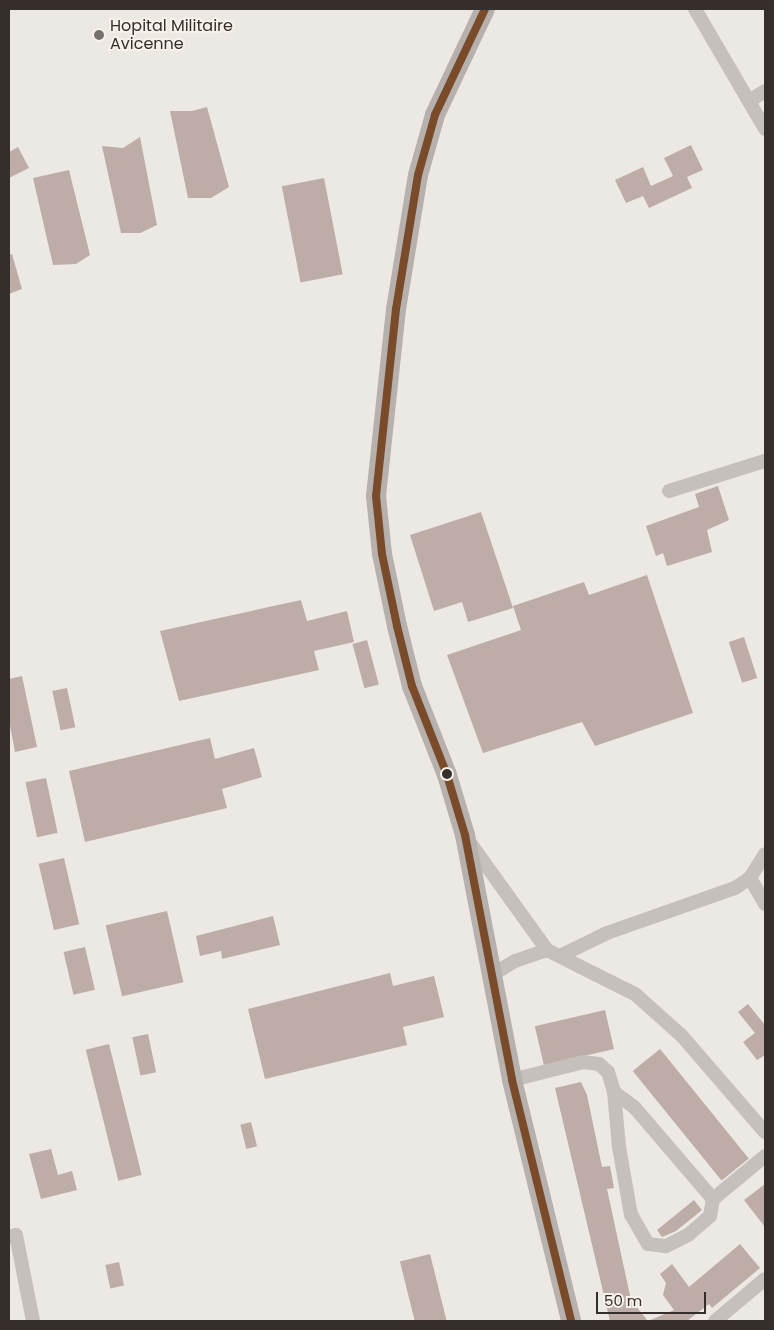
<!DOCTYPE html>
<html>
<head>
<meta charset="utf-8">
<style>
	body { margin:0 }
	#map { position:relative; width:774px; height:1330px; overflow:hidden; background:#ece8e3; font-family:Poppins,sans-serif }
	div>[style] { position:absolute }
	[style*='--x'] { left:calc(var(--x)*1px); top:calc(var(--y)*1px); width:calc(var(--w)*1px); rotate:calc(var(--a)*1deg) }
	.building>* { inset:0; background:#beada6; transform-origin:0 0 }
	.minor>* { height:14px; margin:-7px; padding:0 7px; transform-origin:7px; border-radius:7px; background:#c6c0bc }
	.secondary>* { height:20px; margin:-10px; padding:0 10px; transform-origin:10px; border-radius:10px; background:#b6b1ad }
	.bus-1>* { height:8px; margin:-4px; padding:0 4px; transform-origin:4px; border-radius:4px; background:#7a4b2a }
	.dots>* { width:14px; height:14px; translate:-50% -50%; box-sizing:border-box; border:2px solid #f8f2eb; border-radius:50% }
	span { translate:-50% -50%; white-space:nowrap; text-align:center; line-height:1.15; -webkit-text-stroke:4px #f8f2eb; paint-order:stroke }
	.poi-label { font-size:16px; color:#362e2a }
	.left { translate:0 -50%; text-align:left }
	.frame { position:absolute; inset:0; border:10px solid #362e2a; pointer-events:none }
	.scale { position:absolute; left:596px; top:1292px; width:110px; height:22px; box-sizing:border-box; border:2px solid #362e2a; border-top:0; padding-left:6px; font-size:15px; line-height:18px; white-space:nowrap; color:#362e2a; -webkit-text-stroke:4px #f8f2eb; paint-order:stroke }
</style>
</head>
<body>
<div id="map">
	<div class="building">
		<div style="clip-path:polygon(207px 107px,229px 187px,211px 198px,188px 198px,170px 111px,192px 111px)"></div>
		<div style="clip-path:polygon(140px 137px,157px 225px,140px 233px,121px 233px,102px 146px,123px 148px)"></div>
		<div style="clip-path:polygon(691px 145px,703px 170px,687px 177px,692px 188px,649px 208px,643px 196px,626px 203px,615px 180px,643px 167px,651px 186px,673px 176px,664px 158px)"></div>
		<div style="clip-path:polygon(18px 147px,29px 168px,9px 178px,9px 152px)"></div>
		<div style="clip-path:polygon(69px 170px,90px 255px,76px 264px,53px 265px,33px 178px)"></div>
		<div style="left:324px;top:178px;width:98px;height:43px;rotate:79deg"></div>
		<div style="clip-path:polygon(12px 254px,22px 289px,9px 294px,9px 255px)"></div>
		<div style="clip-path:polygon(718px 486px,729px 520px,707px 530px,712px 552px,667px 566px,663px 553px,656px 556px,646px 526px,699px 507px,695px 494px)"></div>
		<div style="clip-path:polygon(481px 512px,513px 608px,468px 622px,462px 602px,434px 611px,410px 535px)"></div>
		<div style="clip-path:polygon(647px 575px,693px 713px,595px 746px,582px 722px,483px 753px,447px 655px,521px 630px,513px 606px,584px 582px,589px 595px)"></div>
		<div style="clip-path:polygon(301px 600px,307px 621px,347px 611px,354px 642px,314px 651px,319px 670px,179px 701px,160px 631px)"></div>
		<div style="left:744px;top:637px;width:43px;height:16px;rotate:72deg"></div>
		<div style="left:367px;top:640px;width:46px;height:15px;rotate:75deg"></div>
		<div style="clip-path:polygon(22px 676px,37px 747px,15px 752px,9px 720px,9px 679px)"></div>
		<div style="left:67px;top:688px;width:40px;height:15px;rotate:78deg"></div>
		<div style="clip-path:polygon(210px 738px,215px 759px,254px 748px,262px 777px,222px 789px,227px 808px,85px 842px,69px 771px)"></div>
		<div style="left:46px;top:778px;width:56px;height:21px;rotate:78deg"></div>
		<div style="left:64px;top:858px;width:68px;height:26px;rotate:77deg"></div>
		<div style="left:167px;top:911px;width:73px;height:63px;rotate:77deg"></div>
		<div style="clip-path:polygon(273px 916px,280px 945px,222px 959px,221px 951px,200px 956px,196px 936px)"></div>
		<div style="left:85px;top:947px;width:44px;height:22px;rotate:77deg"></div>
		<div style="clip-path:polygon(390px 973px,393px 986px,434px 976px,444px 1017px,403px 1027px,407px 1045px,265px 1079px,248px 1009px)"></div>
		<div style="clip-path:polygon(748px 1004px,765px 1025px,765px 1055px,757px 1060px,743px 1042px,755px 1033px,738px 1012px)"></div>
		<div style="left:605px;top:1010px;width:40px;height:72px;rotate:77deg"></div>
		<div style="left:148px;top:1034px;width:39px;height:16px;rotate:78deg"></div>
		<div style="left:109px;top:1044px;width:135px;height:24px;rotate:76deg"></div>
		<div style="left:660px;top:1049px;width:141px;height:35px;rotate:51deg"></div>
		<div style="clip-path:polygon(581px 1082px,587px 1095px,602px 1167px,610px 1166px,614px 1188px,607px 1189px,631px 1300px,648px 1321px,610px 1321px,555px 1088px)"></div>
		<div style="left:251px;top:1122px;width:25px;height:11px;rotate:76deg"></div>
		<div style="clip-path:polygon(51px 1149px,58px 1175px,72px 1171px,77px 1190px,41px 1199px,29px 1154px)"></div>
		<div style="clip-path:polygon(765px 1184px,765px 1227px,744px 1200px)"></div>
		<div style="clip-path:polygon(694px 1200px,702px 1210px,676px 1231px,662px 1237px,657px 1230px)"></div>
		<div style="clip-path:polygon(740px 1244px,760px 1268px,712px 1308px,709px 1304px,687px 1321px,648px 1321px,674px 1310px,663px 1295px,666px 1283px,660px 1274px,672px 1264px,689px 1287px)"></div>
		<div style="left:430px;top:1254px;width:69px;height:31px;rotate:76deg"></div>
		<div style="left:119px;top:1262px;width:24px;height:14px;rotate:78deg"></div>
	</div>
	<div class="minor">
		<div style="--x:695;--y:9;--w:139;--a:59.7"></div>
		<div style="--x:749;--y:101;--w:19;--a:-32"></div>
		<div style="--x:669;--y:491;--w:101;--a:-17.4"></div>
		<div style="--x:468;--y:840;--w:135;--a:54.3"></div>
		<div style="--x:547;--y:950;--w:98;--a:26.6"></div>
		<div style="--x:635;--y:994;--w:63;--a:41.8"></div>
		<div style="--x:682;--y:1036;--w:127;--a:49.2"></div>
		<div style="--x:750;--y:878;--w:30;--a:60"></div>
		<div style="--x:560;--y:956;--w:52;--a:-26.1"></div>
		<div style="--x:607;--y:933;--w:136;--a:-19.4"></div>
		<div style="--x:735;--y:888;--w:18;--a:-34"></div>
		<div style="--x:750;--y:878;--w:28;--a:-58"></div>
		<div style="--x:490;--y:976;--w:29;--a:-31"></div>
		<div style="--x:515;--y:961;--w:34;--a:-19"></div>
		<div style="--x:512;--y:1080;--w:73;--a:-14.2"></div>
		<div style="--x:583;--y:1062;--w:16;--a:7"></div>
		<div style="--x:599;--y:1064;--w:12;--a:42"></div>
		<div style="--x:608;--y:1072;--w:21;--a:73"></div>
		<div style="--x:614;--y:1092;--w:26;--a:37"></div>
		<div style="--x:635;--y:1108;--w:120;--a:49.4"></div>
		<div style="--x:713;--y:1199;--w:17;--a:100"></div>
		<div style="--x:710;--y:1216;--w:29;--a:139"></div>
		<div style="--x:688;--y:1235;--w:25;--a:153"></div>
		<div style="--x:666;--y:1246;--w:18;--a:-174"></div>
		<div style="--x:648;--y:1244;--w:34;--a:-120"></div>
		<div style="--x:631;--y:1215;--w:69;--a:-100"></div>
		<div style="--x:619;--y:1147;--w:55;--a:-95.2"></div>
		<div style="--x:713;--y:1199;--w:67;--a:-39.6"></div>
		<div style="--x:9;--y:1237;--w:7;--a:-16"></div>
		<div style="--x:16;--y:1235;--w:88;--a:78.8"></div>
		<div style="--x:715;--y:1321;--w:65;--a:-40"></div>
	</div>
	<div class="secondary">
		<div style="--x:485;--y:9;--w:117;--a:115.3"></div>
		<div style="--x:435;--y:115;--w:62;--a:105.8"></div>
		<div style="--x:418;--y:175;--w:136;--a:99.3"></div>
		<div style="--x:396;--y:309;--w:188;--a:96.1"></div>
		<div style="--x:376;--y:496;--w:58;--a:84.1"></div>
		<div style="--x:382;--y:554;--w:74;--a:78.2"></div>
		<div style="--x:397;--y:626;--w:62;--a:76"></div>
		<div style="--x:412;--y:686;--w:96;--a:68.5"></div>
		<div style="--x:447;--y:775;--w:63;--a:73.3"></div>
		<div style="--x:465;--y:835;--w:249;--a:79.1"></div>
		<div style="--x:512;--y:1080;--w:248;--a:76.2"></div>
	</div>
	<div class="bus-1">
		<div style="--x:485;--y:9;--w:117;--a:115.3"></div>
		<div style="--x:435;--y:115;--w:62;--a:105.8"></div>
		<div style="--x:418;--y:175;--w:136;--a:99.3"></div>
		<div style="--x:396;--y:309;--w:188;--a:96.1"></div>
		<div style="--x:376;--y:496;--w:58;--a:84.1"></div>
		<div style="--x:382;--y:554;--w:74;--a:78.2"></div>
		<div style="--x:397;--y:626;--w:62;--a:76"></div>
		<div style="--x:412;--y:686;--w:96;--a:68.5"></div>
		<div style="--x:447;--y:775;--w:63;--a:73.3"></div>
		<div style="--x:465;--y:835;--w:249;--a:79.1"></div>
		<div style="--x:512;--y:1080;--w:248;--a:76.2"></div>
	</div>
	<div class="dots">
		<div style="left:99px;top:35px;background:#766f6b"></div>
		<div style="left:447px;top:774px;background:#362e2a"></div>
	</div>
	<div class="poi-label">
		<span class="left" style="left:110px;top:35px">Hopital Militaire<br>Avicenne</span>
	</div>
	<div class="frame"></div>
	<div class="scale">50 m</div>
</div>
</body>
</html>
